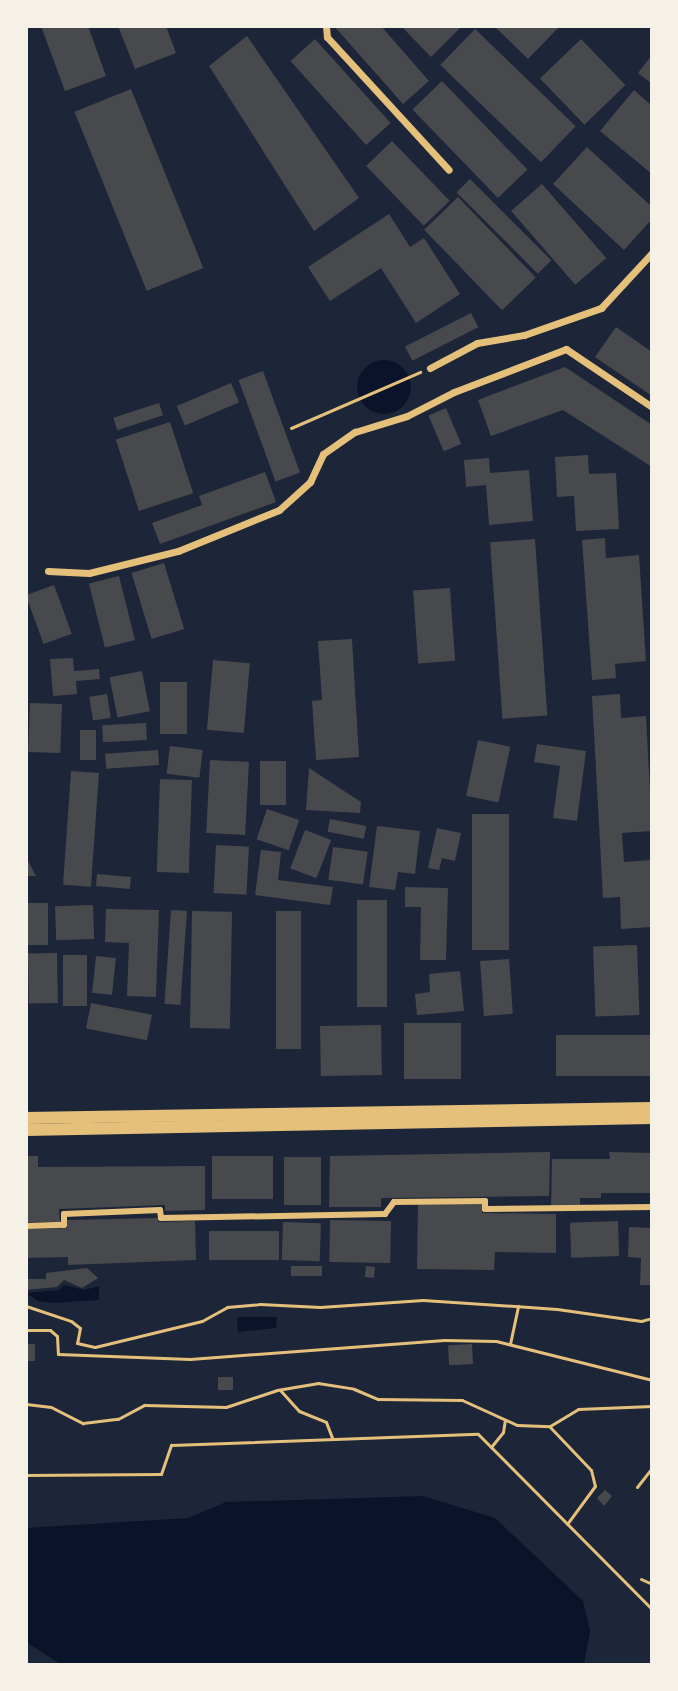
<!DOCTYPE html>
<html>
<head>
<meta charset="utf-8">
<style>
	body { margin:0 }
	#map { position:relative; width:678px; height:1691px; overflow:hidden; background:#14213d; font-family:"Times New Roman",serif }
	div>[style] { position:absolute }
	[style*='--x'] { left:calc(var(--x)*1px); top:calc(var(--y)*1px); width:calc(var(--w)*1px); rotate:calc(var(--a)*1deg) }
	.green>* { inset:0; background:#1d2539; transform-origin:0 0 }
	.water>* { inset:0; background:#0b132b }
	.round { border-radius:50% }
	.building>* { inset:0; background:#48494c; transform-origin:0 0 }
	.path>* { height:3px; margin:-1.5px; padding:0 1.5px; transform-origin:1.5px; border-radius:1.5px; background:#e5c07b }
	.pedestrian>* { height:6px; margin:-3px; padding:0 3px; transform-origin:3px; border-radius:3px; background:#e5c07b }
	.minor>* { height:7px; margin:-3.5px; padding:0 3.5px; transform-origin:3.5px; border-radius:3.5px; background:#e5c07b }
	.primary>* { height:12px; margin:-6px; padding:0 6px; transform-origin:6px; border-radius:6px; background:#e5c07b }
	span { translate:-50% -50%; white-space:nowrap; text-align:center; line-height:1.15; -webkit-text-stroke:8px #f6f1e7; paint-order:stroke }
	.frame { position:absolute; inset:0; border:28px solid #f6f1e7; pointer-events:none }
</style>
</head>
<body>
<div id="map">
	<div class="green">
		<div style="left:26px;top:26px;width:626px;height:1639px"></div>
	</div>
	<div class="water">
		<div class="round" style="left:357px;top:360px;width:54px;height:54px"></div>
		<div style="clip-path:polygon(65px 1285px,84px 1290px,99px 1286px,99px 1300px,53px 1303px,38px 1301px,26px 1293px,58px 1290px)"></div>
		<div style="clip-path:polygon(237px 1317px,277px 1317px,276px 1328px,238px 1332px)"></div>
		<div style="clip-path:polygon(423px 1496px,495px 1518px,583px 1601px,590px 1631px,584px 1665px,62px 1665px,26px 1642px,26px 1528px,188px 1518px,226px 1502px)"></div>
	</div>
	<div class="building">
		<div style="clip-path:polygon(41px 26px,88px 26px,106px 76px,65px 91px)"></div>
		<div style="clip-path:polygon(118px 26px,166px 26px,176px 53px,135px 69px)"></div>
		<div style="clip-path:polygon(334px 26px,381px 26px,429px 81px,403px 104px)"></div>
		<div style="clip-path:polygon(401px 26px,462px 26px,431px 57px)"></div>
		<div style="clip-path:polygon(494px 26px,560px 26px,528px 59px)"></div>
		<div style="left:475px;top:29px;width:140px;height:50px;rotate:44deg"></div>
		<div style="clip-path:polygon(247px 36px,359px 198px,314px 231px,209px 66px)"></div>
		<div style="left:315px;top:39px;width:113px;height:33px;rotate:48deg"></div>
		<div style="left:581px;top:39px;width:64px;height:57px;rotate:46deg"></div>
		<div style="clip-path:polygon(652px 55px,652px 84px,638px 73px)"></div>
		<div style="left:442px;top:81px;width:123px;height:41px;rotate:46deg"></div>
		<div style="left:131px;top:89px;width:193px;height:61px;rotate:68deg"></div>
		<div style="clip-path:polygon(634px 90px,652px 106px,652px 174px,600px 131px)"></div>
		<div style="left:392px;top:141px;width:83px;height:36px;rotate:46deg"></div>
		<div style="clip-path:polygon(587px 147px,652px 207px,652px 219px,624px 250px,553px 184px)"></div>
		<div style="left:470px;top:179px;width:115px;height:19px;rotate:45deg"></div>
		<div style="left:542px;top:184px;width:98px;height:41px;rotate:49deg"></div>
		<div style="left:458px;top:197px;width:112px;height:47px;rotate:46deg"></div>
		<div style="clip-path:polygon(389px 214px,410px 247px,424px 238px,460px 294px,416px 323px,381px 268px,330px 301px,308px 267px)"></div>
		<div style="left:471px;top:313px;width:16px;height:74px;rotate:63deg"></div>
		<div style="clip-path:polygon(616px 327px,652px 352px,652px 396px,595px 357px)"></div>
		<div style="clip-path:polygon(565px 367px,652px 425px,652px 467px,563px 410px,491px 436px,478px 400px)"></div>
		<div style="left:263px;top:371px;width:108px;height:26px;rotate:70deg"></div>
		<div style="left:231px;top:383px;width:21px;height:59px;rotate:67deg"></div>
		<div style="left:159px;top:403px;width:13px;height:48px;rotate:72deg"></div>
		<div style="left:446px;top:408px;width:39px;height:19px;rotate:67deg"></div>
		<div style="left:170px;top:422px;width:75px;height:57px;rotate:72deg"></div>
		<div style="clip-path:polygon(588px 455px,589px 474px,616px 473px,619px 529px,576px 531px,574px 496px,557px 497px,555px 457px)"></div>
		<div style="clip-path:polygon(489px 458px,490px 473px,529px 470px,533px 521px,489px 525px,486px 485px,466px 487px,464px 460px)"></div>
		<div style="clip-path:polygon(265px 472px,276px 502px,160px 544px,152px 523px,202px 505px,199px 496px)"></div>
		<div style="clip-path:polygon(605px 538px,606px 558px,639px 555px,646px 661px,615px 664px,616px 678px,592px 680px,582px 540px)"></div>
		<div style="left:535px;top:539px;width:177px;height:45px;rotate:86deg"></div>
		<div style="left:164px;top:563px;width:69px;height:34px;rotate:73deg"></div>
		<div style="left:119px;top:576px;width:66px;height:31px;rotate:76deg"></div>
		<div style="left:54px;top:585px;width:52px;height:30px;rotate:70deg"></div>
		<div style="left:450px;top:588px;width:73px;height:37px;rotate:86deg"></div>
		<div style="clip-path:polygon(352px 639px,359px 757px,316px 760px,312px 701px,322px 700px,318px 641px)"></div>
		<div style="clip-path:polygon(73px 658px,74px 671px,99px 669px,100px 679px,76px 681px,77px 694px,53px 696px,50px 659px)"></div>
		<div style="left:213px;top:660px;width:37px;height:70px;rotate:5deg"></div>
		<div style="left:142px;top:671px;width:41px;height:33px;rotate:79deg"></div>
		<div style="left:160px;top:682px;width:27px;height:52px"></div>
		<div style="left:107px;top:694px;width:24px;height:18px;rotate:81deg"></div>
		<div style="clip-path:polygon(620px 694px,621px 718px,646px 716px,652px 831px,622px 833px,624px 862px,652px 860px,652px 927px,621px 929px,620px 897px,603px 898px,592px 696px)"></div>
		<div style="left:30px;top:703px;width:32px;height:49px;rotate:2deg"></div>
		<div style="left:146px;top:723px;width:17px;height:44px;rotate:87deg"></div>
		<div style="left:80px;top:730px;width:16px;height:30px"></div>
		<div style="left:478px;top:740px;width:33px;height:57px;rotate:12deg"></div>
		<div style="clip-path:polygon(537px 744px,586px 751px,577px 821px,553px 818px,560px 766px,534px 762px)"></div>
		<div style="left:170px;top:746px;width:33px;height:28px;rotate:7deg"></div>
		<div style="left:158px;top:750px;width:15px;height:53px;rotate:86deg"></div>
		<div style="left:210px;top:760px;width:39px;height:73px;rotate:3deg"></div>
		<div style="left:260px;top:761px;width:26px;height:44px"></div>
		<div style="clip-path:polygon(309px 768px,361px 802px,360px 813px,306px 810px)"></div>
		<div style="left:71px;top:771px;width:28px;height:114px;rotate:4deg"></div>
		<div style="left:160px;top:779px;width:32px;height:93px;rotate:2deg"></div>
		<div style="left:267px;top:809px;width:34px;height:32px;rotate:19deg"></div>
		<div style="left:509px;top:814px;width:136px;height:37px;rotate:90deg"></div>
		<div style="left:330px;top:819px;width:37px;height:13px;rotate:11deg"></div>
		<div style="clip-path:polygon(377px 826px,420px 831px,415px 874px,398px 872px,395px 890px,369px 887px)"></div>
		<div style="clip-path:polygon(437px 828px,461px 833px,455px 861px,442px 858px,439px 870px,428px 868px)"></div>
		<div style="left:305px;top:830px;width:28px;height:41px;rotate:21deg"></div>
		<div style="left:216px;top:845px;width:33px;height:48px;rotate:3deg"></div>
		<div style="left:333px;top:847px;width:35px;height:33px;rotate:8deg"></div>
		<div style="clip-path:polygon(261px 850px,281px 852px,278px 880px,333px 887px,330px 905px,255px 895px)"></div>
		<div style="clip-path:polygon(26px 857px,36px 876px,26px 876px)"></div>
		<div style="left:97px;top:874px;width:34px;height:12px;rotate:5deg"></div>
		<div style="clip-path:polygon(405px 887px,448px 888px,446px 960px,420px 960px,421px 907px,405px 907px)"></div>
		<div style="left:357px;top:900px;width:30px;height:107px"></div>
		<div style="left:26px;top:903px;width:22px;height:42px"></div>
		<div style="left:93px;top:905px;width:34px;height:38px;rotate:88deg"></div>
		<div style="clip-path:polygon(106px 909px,159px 910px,156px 997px,127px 996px,129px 943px,105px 942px)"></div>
		<div style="left:171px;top:910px;width:16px;height:94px;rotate:4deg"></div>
		<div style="left:192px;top:911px;width:40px;height:117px;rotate:1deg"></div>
		<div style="left:276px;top:911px;width:25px;height:138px"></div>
		<div style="left:637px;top:945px;width:70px;height:44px;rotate:88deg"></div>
		<div style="left:57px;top:953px;width:50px;height:29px;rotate:89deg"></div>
		<div style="left:63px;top:955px;width:24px;height:51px"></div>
		<div style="left:96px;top:956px;width:20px;height:37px;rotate:6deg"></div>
		<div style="left:509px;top:959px;width:55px;height:29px;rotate:86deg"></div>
		<div style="clip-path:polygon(460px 971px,464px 1011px,417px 1015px,415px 994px,430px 992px,429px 974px)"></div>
		<div style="left:91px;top:1003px;width:62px;height:26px;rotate:11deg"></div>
		<div style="left:404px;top:1023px;width:57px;height:56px"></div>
		<div style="left:381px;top:1025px;width:50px;height:61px;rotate:89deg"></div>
		<div style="left:652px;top:1035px;width:41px;height:96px;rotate:90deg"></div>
		<div style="clip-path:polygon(550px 1152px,549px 1196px,381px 1198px,381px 1207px,329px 1207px,330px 1156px)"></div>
		<div style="clip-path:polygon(609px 1152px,652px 1153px,652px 1193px,601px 1193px,601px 1198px,580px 1198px,580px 1208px,551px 1208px,552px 1159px,610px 1159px)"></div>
		<div style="clip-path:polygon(26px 1156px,38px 1156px,38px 1167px,205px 1166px,205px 1210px,165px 1211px,165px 1205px,59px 1209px,60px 1222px,26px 1222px)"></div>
		<div style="left:212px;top:1156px;width:61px;height:43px"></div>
		<div style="left:284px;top:1157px;width:37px;height:48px"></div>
		<div style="clip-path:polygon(418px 1204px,482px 1204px,482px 1213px,556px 1214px,556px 1253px,495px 1252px,494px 1270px,417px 1269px)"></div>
		<div style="clip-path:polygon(158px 1218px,158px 1222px,195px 1221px,196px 1260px,68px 1265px,68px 1257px,26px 1258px,26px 1229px,67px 1228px,67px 1220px)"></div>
		<div style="left:330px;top:1220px;width:61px;height:42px;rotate:1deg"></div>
		<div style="left:618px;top:1221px;width:35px;height:48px;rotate:88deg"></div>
		<div style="left:283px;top:1222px;width:38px;height:38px;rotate:2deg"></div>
		<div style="clip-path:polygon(629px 1227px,652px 1228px,652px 1285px,640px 1285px,641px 1258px,628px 1257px)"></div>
		<div style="left:209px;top:1231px;width:70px;height:29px"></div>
		<div style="left:291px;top:1266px;width:31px;height:10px"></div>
		<div style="left:366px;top:1266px;width:9px;height:11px;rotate:6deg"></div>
		<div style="clip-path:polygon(87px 1268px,98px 1278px,82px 1288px,64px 1280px,57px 1287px,26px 1290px,26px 1279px,46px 1279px,46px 1273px)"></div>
		<div style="left:26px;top:1344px;width:9px;height:17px"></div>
		<div style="left:472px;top:1344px;width:20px;height:24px;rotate:87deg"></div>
		<div style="left:218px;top:1377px;width:15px;height:13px"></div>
		<div style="clip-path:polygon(605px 1490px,612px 1496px,604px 1506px,597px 1498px)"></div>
	</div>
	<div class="path">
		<div style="--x:291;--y:428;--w:141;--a:-23.5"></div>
		<div style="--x:26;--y:1306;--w:47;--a:18.4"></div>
		<div style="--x:71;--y:1321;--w:11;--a:38"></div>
		<div style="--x:80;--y:1328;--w:15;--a:101"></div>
		<div style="--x:77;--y:1343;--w:18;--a:13"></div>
		<div style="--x:95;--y:1347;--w:110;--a:-13.7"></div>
		<div style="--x:202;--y:1321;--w:29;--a:-29"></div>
		<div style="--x:227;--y:1307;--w:33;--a:-5"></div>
		<div style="--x:260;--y:1304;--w:60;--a:2.9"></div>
		<div style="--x:320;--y:1307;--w:103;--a:-3.9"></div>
		<div style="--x:423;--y:1300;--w:134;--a:3.8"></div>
		<div style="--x:557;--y:1309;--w:85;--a:8.1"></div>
		<div style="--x:641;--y:1321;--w:11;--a:-15"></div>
		<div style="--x:26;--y:1330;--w:24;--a:0"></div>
		<div style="--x:50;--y:1330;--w:9;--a:41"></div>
		<div style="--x:57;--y:1336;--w:18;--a:87"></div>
		<div style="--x:58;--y:1354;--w:132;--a:2.2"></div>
		<div style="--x:190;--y:1359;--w:255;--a:-4.3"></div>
		<div style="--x:444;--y:1340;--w:52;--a:1.1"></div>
		<div style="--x:496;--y:1341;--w:161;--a:14"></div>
		<div style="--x:510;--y:1344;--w:39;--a:-78"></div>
		<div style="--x:280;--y:1390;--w:28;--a:48"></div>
		<div style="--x:299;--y:1411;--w:29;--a:22"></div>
		<div style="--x:326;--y:1422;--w:17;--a:69"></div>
		<div style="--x:26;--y:1404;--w:25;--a:7"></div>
		<div style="--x:51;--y:1407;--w:36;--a:27"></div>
		<div style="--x:83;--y:1423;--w:35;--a:-7"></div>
		<div style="--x:118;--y:1419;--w:30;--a:-28"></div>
		<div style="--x:144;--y:1405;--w:82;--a:1.4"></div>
		<div style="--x:226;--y:1407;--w:54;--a:-18.4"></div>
		<div style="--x:277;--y:1390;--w:42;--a:-9.7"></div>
		<div style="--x:318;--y:1383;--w:36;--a:9"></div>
		<div style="--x:354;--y:1389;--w:26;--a:23"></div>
		<div style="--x:378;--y:1399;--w:84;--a:0.7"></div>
		<div style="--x:462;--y:1400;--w:60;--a:24.4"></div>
		<div style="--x:517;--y:1425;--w:33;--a:2"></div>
		<div style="--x:550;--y:1426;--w:33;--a:-31"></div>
		<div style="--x:578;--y:1409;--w:74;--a:-2.3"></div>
		<div style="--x:550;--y:1427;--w:59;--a:46.4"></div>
		<div style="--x:591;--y:1470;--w:16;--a:76"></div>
		<div style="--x:595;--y:1486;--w:47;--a:126.4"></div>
		<div style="--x:491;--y:1447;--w:19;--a:-51"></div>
		<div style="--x:503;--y:1432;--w:12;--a:-81"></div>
		<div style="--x:26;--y:1475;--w:135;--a:-0.4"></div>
		<div style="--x:161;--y:1474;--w:31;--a:-71"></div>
		<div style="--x:171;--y:1445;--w:307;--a:-2.1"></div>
		<div style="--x:478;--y:1434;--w:247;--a:45.2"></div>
		<div style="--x:637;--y:1487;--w:24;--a:-52"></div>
		<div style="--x:641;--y:1579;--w:12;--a:24"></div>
	</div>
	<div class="pedestrian">
		<div style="--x:26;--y:1226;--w:38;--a:-2"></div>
		<div style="--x:64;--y:1225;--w:11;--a:-90"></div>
		<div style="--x:64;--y:1214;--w:96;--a:-2.4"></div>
		<div style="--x:160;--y:1210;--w:8;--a:83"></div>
		<div style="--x:161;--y:1218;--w:224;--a:-1"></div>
		<div style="--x:385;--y:1214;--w:15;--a:-53"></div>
		<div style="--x:394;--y:1202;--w:91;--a:-0.6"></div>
		<div style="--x:485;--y:1201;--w:8;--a:90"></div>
		<div style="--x:485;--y:1209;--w:167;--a:-0.7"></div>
	</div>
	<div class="minor">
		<div style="--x:326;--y:26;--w:11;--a:85"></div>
		<div style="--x:327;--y:37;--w:180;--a:47.5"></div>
		<div style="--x:430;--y:368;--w:53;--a:-28"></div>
		<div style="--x:477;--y:343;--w:48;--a:-9.7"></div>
		<div style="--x:524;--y:335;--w:82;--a:-19.3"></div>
		<div style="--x:601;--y:308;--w:75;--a:-47.2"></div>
		<div style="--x:48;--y:571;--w:41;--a:2.8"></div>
		<div style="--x:89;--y:573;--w:92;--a:-13.9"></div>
		<div style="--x:178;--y:551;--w:109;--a:-22.1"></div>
		<div style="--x:279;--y:510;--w:42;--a:-42.1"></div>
		<div style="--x:310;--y:482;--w:31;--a:-65"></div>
		<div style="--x:323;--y:454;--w:39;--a:-35"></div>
		<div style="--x:355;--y:432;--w:54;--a:-17.1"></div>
		<div style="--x:407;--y:416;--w:53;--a:-27.1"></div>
		<div style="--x:454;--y:392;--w:120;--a:-21"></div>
		<div style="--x:566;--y:349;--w:104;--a:34"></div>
	</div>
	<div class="primary">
		<div style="--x:26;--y:1118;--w:626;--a:-0.92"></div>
		<div style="--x:26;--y:1130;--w:626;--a:-1.1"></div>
	</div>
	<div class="frame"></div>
</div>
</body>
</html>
